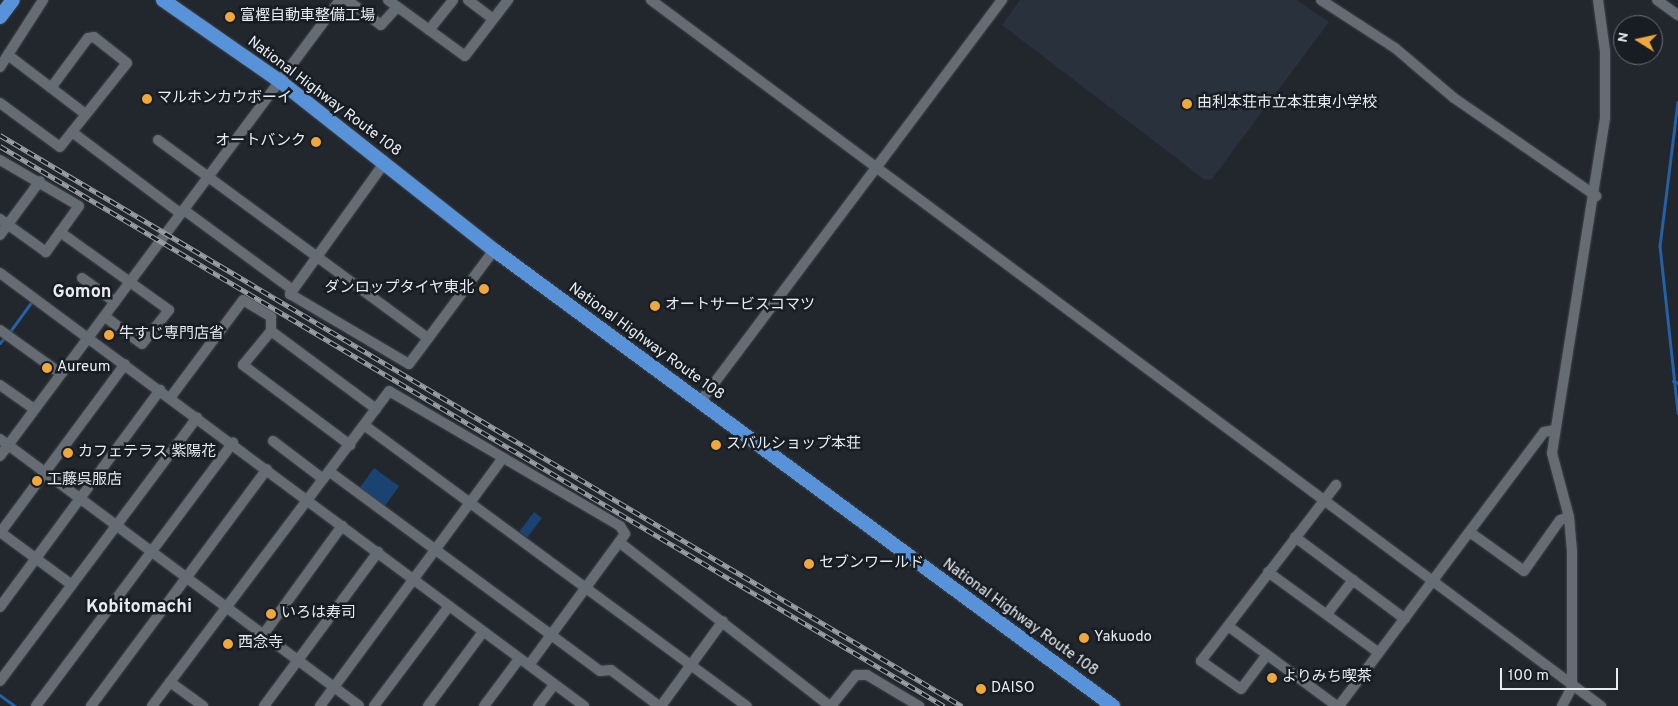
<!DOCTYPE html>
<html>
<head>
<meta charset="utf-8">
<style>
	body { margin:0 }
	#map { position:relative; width:1678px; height:706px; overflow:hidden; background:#21272d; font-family:Overpass,"Noto Sans JP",sans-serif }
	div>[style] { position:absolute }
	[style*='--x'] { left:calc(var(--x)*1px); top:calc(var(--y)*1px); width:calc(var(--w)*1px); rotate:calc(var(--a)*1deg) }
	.built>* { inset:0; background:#28313c }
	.green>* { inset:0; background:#1b4372; transform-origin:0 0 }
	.stream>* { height:2.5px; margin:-1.25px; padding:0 1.25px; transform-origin:1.25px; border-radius:1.25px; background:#2461a6 }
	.roads { filter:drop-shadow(0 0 1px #40454a) drop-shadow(0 0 1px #40454a) }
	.minor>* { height:10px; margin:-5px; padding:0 5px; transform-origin:5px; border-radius:5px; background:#656c73 }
	.highway>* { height:14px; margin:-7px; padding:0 7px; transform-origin:7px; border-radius:7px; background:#5893da }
	.rail>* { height:4.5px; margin-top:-2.25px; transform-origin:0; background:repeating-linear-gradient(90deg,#181d23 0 8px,#9b9fa4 0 16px); box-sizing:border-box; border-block:1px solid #9b9fa4 }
	.dots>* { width:14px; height:14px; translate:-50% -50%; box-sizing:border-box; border:2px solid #181d23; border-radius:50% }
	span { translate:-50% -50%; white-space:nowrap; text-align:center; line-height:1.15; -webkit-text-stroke:5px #181d23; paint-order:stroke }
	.poi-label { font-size:15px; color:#e8ebf0 }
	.left { translate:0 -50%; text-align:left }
	.right { translate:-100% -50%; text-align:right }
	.street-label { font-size:15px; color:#e8ebf0 }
	.quarter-label { font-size:18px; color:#e8ebf0; font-weight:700 }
	.north { position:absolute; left:1613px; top:15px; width:50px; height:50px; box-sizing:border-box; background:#181d23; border:1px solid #6b6f75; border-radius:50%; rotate:280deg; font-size:14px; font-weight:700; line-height:20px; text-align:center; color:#e8ebf0 }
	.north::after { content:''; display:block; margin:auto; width:18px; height:22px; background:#eea83c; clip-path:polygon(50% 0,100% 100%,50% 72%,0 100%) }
	.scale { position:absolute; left:1500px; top:668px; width:118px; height:22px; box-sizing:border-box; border:2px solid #e8ebf0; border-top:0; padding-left:6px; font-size:15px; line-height:18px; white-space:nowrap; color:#e8ebf0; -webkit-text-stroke:4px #181d23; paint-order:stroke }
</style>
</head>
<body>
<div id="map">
	<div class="built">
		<div style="clip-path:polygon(1020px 0,1297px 0,1329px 22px,1212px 179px,1205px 180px,1002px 25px)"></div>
	</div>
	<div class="green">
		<div style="left:374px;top:468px;width:31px;height:24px;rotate:36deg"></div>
		<div style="left:534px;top:512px;width:10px;height:24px;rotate:37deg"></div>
	</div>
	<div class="stream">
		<div style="--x:1678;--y:102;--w:145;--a:97.1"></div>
		<div style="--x:1660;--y:246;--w:168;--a:83.8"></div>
		<div style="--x:9;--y:333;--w:39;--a:-54"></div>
		<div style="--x:0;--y:343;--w:6;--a:-51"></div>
		<div style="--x:1673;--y:381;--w:5;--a:22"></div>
		<div style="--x:0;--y:695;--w:19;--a:36"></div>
	</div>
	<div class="roads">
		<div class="minor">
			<div style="--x:347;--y:0;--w:42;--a:36.3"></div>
			<div style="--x:381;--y:25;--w:24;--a:-48"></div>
			<div style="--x:388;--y:0;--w:95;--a:36"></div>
			<div style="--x:465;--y:56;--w:71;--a:-52.5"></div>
			<div style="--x:468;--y:0;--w:31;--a:37"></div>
			<div style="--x:651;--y:0;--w:1184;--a:36.62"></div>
			<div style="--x:1321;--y:0;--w:88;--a:33"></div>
			<div style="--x:1395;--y:48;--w:77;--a:40.3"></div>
			<div style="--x:1454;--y:98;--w:173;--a:34.6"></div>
			<div style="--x:1657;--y:0;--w:26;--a:36"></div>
			<div style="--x:429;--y:30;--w:38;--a:-51"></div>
			<div style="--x:8;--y:55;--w:96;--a:37.3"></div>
			<div style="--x:0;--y:67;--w:80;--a:-57.3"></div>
			<div style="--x:0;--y:103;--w:74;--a:36.3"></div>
			<div style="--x:60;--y:147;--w:107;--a:-51.4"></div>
			<div style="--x:127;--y:63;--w:42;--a:-141.8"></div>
			<div style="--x:94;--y:37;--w:6;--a:171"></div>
			<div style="--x:88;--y:38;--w:62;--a:126.5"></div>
			<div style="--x:72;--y:132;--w:135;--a:36.9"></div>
			<div style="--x:158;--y:140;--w:335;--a:36.3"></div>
			<div style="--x:0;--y:160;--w:91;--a:30.2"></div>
			<div style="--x:79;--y:206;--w:57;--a:125.7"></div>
			<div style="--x:46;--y:252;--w:57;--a:-144.3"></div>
			<div style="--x:385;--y:162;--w:163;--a:125.7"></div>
			<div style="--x:290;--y:294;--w:138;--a:30.5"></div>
			<div style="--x:409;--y:364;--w:142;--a:-53.3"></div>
			<div style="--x:184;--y:210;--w:135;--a:36.3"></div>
			<div style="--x:60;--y:232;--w:134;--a:35.6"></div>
			<div style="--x:169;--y:310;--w:43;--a:128.5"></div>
			<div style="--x:142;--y:344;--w:47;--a:-143.6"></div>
			<div style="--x:0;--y:235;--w:67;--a:-53.5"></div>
			<div style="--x:0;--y:273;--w:727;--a:36.55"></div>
			<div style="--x:82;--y:278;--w:41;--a:36"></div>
			<div style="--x:0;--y:330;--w:74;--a:35.6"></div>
			<div style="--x:271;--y:331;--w:44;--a:129.5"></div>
			<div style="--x:243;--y:365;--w:134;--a:36.8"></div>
			<div style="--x:0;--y:385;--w:42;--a:35.2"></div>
			<div style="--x:170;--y:398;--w:122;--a:-53.3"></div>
			<div style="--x:243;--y:300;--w:33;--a:31"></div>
			<div style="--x:271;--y:317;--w:14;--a:90"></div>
			<div style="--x:271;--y:331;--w:131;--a:36.6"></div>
			<div style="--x:700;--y:402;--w:503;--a:-53.08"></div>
			<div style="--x:364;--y:425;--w:475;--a:36.3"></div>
			<div style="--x:0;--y:439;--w:447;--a:36.6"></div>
			<div style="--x:273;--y:441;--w:63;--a:37.2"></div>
			<div style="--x:0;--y:456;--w:569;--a:-53.29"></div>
			<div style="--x:330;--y:472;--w:335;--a:36.4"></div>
			<div style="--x:600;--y:671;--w:11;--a:-5"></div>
			<div style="--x:611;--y:670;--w:60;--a:36.9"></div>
			<div style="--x:0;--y:532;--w:89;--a:36.4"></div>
			<div style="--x:0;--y:533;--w:210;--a:-53.5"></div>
			<div style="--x:1471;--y:533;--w:65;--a:35.6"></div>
			<div style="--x:1524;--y:571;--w:62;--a:-54.8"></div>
			<div style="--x:1560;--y:520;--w:9;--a:-18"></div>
			<div style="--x:1295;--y:537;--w:137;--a:36.7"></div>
			<div style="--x:619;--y:542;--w:267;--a:37.9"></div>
			<div style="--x:1268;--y:572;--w:137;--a:36.1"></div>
			<div style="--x:0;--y:607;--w:270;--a:-53.6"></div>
			<div style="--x:1327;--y:614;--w:43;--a:-52.6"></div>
			<div style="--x:1228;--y:626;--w:135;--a:36.3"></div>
			<div style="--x:263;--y:635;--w:135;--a:-54.1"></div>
			<div style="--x:1266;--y:656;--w:41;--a:127.1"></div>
			<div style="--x:1241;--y:689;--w:49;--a:-145"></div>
			<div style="--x:1201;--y:661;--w:222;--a:-52.5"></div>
			<div style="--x:0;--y:681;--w:329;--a:-53.2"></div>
			<div style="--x:170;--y:682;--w:41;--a:36"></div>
			<div style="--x:36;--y:706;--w:329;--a:-53.2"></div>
			<div style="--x:91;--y:706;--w:295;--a:-53.4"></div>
			<div style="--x:152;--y:706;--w:394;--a:-53"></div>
			<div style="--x:389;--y:391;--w:268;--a:30.3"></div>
			<div style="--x:620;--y:526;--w:9;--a:58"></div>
			<div style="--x:625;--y:534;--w:162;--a:126.2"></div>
			<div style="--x:264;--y:706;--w:192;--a:-53.5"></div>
			<div style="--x:320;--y:706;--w:308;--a:-53.6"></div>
			<div style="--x:374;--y:706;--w:125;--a:-53.1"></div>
			<div style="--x:428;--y:706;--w:92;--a:-53.4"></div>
			<div style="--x:484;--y:706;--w:59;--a:-53.3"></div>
			<div style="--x:538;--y:706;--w:26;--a:-53"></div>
			<div style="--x:661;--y:706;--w:105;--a:-53.9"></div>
			<div style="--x:831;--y:706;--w:40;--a:-51"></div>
			<div style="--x:856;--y:675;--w:11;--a:0"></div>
			<div style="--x:867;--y:675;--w:61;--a:30.8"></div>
			<div style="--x:1339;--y:706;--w:342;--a:-53.2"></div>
			<div style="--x:1544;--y:432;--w:10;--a:-11"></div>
			<div style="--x:1562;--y:706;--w:21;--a:-62"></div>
			<div style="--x:1572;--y:687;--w:136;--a:-90"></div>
			<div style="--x:1572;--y:551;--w:34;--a:-95"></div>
			<div style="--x:1569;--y:517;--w:66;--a:-104.9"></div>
			<div style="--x:1552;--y:453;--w:340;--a:-81"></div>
			<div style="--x:1605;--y:117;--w:66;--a:-90"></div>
			<div style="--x:1605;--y:51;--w:51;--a:-97.8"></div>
		</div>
		<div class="highway">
			<div style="--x:163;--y:0;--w:144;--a:34.8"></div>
			<div style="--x:281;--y:82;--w:271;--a:38.3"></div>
			<div style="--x:494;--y:250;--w:769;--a:36.38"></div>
			<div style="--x:0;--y:17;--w:21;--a:-53"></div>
		</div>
	</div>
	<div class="rail">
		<div style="--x:0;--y:135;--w:1119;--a:30.69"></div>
		<div style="--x:0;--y:146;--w:1098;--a:30.68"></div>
	</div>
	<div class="dots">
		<div style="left:230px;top:17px;background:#eea83c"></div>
		<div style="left:147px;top:99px;background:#eea83c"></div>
		<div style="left:1187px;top:104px;background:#eea83c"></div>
		<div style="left:316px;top:142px;background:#eea83c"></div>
		<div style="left:484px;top:289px;background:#eea83c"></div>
		<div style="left:655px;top:306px;background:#eea83c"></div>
		<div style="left:109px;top:335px;background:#eea83c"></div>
		<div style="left:47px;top:368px;background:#eea83c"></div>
		<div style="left:716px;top:445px;background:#eea83c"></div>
		<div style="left:68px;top:453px;background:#eea83c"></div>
		<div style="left:37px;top:481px;background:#eea83c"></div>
		<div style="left:809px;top:564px;background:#eea83c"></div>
		<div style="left:271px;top:614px;background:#eea83c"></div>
		<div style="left:1084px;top:638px;background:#eea83c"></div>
		<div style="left:228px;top:644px;background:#eea83c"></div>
		<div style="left:1272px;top:678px;background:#eea83c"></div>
		<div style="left:981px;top:689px;background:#eea83c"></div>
	</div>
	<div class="poi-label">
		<span class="left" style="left:240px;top:17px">富樫自動車整備工場</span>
		<span class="left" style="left:157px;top:99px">マルホンカウボーイ</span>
		<span class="left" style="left:1197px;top:104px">由利本荘市立本荘東小学校</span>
		<span class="right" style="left:306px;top:142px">オートバンク</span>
		<span class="right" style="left:474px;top:289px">ダンロップタイヤ東北</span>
		<span class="left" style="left:665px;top:306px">オートサービスコマツ</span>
		<span class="left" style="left:119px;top:335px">牛すじ専門店省</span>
		<span class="left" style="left:57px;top:368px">Aureum</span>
		<span class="left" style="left:726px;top:445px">スバルショップ本荘</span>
		<span class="left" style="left:78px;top:453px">カフェテラス 紫陽花</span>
		<span class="left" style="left:47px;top:481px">工藤呉服店</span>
		<span class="left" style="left:819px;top:564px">セブンワールド</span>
		<span class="left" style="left:281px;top:614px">いろは寿司</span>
		<span class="left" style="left:1094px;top:638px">Yakuodo</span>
		<span class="left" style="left:238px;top:644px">西念寺</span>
		<span class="left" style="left:1282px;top:678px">よりみち喫茶</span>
		<span class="left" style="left:991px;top:689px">DAISO</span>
	</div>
	<div class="street-label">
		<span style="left:324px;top:97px;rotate:37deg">National Highway Route 108</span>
		<span style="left:646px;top:342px;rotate:36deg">National Highway Route 108</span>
		<span style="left:1020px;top:618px;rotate:36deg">National Highway Route 108</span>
	</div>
	<div class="quarter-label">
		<span style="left:82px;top:293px">Gomon</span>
		<span style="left:139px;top:608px">Kobitomachi</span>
	</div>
	<div class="north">N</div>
	<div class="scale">100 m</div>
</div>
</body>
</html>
